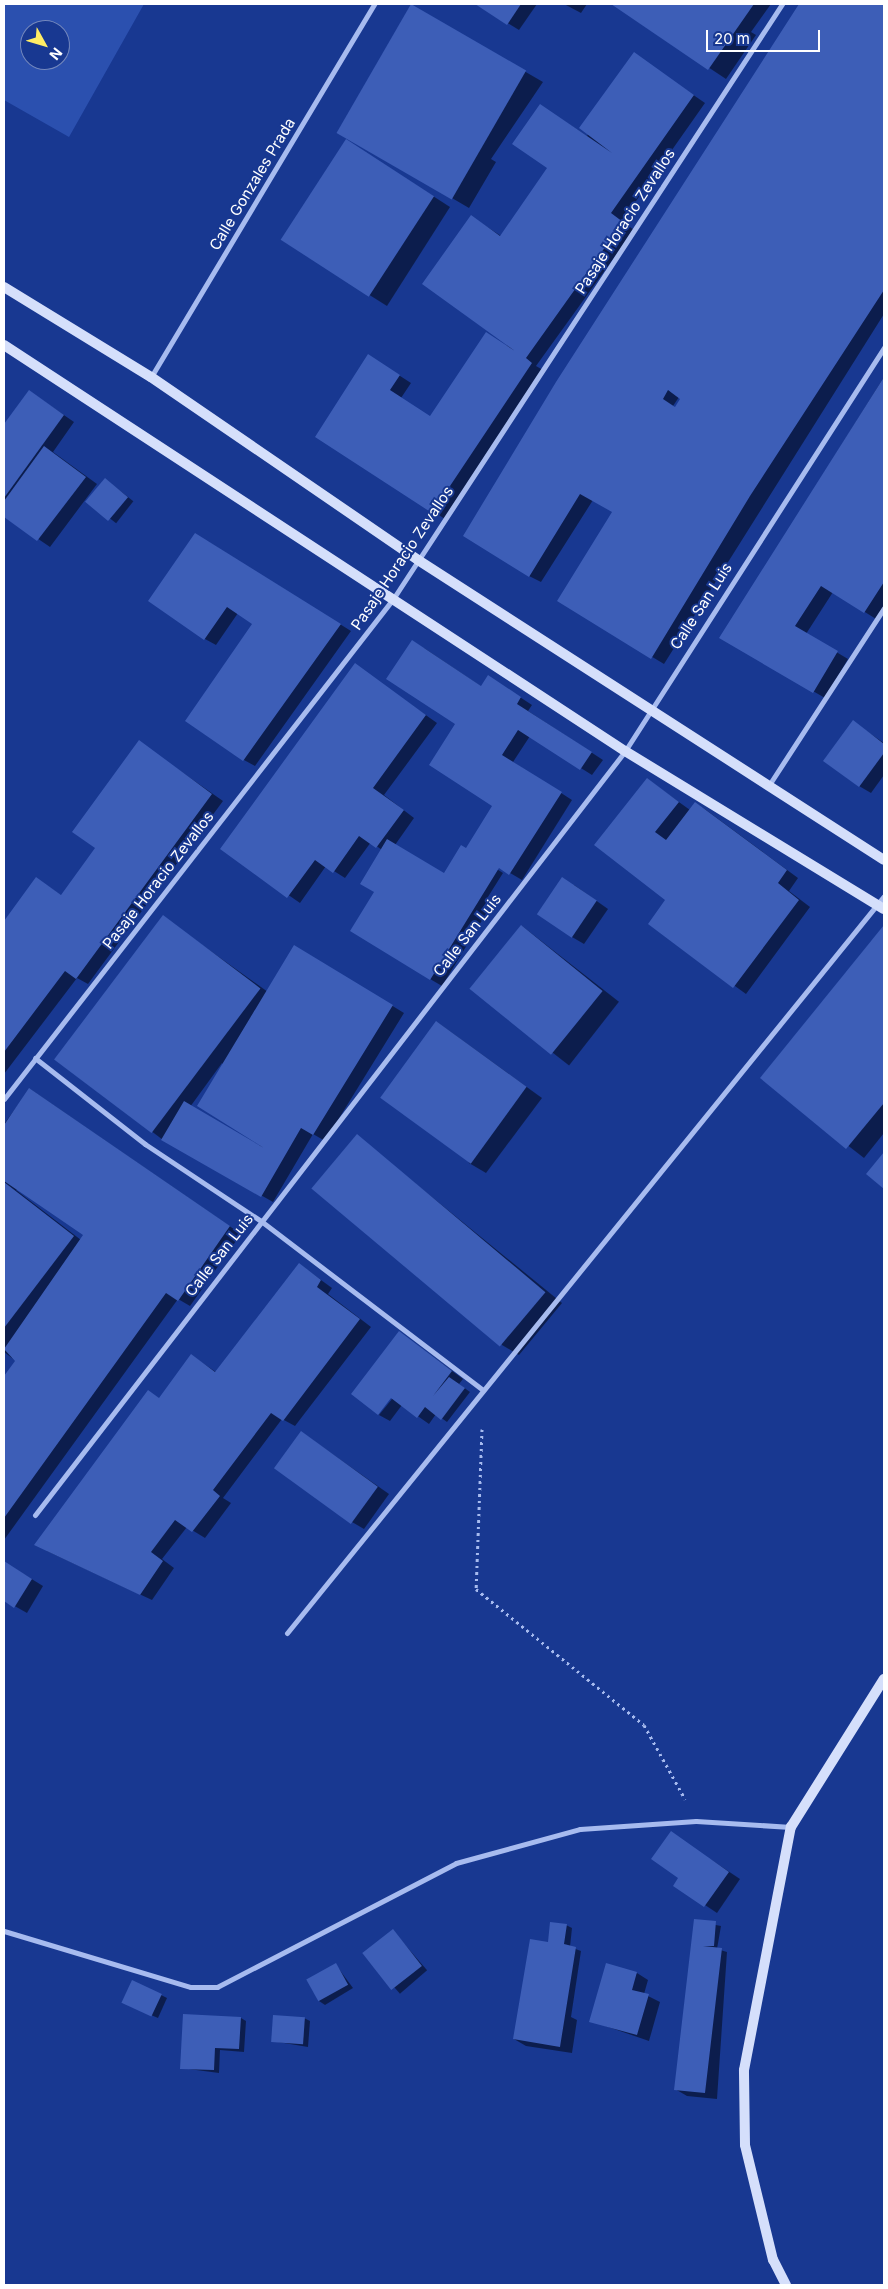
<!DOCTYPE html>
<html>
<head>
<meta charset="utf-8">
<style>
	body { margin:0 }
	#map { position:relative; width:888px; height:2289px; overflow:hidden; background:#183891; font-family:Inter,sans-serif }
	div>[style] { position:absolute }
	[style*='--x'] { left:calc(var(--x)*1px); top:calc(var(--y)*1px); width:calc(var(--w)*1px); rotate:calc(var(--a)*1deg) }
	.green>* { inset:0; background:#2b50af }
	.shadow>* { inset:0; background:#0007; transform-origin:0 0 }
	.building>* { inset:0; background:#3d5eb7; transform-origin:0 0 }
	.path>* { height:3px; margin-top:-1.5px; transform-origin:0; background:repeating-linear-gradient(90deg,#a7bbef 0 2.5px,transparent 0 6.5px) }
	.street>* { height:5px; margin:-2.5px; padding:0 2.5px; transform-origin:2.5px; border-radius:2.5px; background:#a7bbef }
	.secondary>* { height:10px; margin:-5px; padding:0 5px; transform-origin:5px; border-radius:5px; background:#d5dffb }
	span { translate:-50% -50%; white-space:nowrap; text-align:center; line-height:1.15; -webkit-text-stroke:4px #183891; paint-order:stroke }
	.street-label { font-size:15px; color:#fff }
	.frame { position:absolute; inset:0; border:5px solid #fff; pointer-events:none }
	.north { position:absolute; left:20px; top:20px; width:50px; height:50px; box-sizing:border-box; background:#183891; border:1px solid #7488bd; border-radius:50%; rotate:129deg; font-size:14px; font-weight:700; line-height:20px; text-align:center; color:#fff }
	.north::after { content:''; display:block; margin:auto; width:18px; height:22px; background:#ffed65; clip-path:polygon(50% 0,100% 100%,50% 72%,0 100%) }
	.scale { position:absolute; left:706px; top:30px; width:114px; height:22px; box-sizing:border-box; border:2px solid #fff; border-top:0; padding-left:6px; font-size:15px; line-height:18px; white-space:nowrap; color:#fff; -webkit-text-stroke:4px #183891; paint-order:stroke }
</style>
</head>
<body>
<div id="map">
	<div class="green">
		<div style="clip-path:polygon(evenodd,4px 4px,144px 4px,69px 137px,4px 100px,4px 4px,30px 30px,60px 30px,60px 60px,30px 60px,30px 30px)"></div>
	</div>
	<div class="shadow">
		<div style="clip-path:polygon(477px 4px,537px 4px,519px 30px)"></div>
		<div style="clip-path:polygon(564px 4px,587px 4px,581px 13px)"></div>
		<div style="clip-path:polygon(613px 4px,771px 4px,751px 32px,756px 35px,726px 79px)"></div>
		<div style="clip-path:polygon(evenodd,800px 4px,884px 4px,884px 314px,664px 664px,559px 601px,613px 512px,593px 500px,541px 582px,529px 576px,557px 383px,800px 4px,679px 397px,682px 398px,676px 408px,673px 406px,679px 397px)"></div>
		<div style="clip-path:polygon(412px 6px,543px 82px,491px 159px,496px 162px,469px 208px,339px 132px)"></div>
		<div style="clip-path:polygon(634px 54px,705px 103px,622px 221px,634px 230px,536px 366px,543px 370px,445px 519px,317px 436px,380px 363px,411px 383px,401px 398px,431px 418px,507px 346px,472px 217px,501px 236px,549px 168px,541px 106px,587px 136px)"></div>
		<div style="clip-path:polygon(363px 151px,450px 207px,387px 306px,282px 240px)"></div>
		<div style="clip-path:polygon(884px 377px,884px 606px,876px 619px,833px 592px,806px 634px,848px 659px,825px 698px,721px 638px)"></div>
		<div style="clip-path:polygon(29px 391px,74px 422px,53px 452px,97px 484px,50px 547px,6px 517px,4px 520px,4px 427px)"></div>
		<div style="left:105px;top:479px;width:36px;height:28px;rotate:38deg"></div>
		<div style="clip-path:polygon(207px 541px,351px 631px,255px 766px,244px 760px,254px 624px,238px 613px,216px 645px,205px 639px)"></div>
		<div style="clip-path:polygon(424px 648px,482px 687px,500px 684px,532px 705px,528px 711px,603px 760px,592px 775px,530px 736px,513px 762px,572px 800px,522px 880px,468px 848px,494px 806px)"></div>
		<div style="clip-path:polygon(355px 665px,437px 723px,384px 795px,414px 818px,395px 845px,457px 882px,462px 847px,503px 873px,486px 900px,492px 904px,442px 986px,430px 979px,376px 891px,382px 850px,371px 842px,345px 878px,326px 866px,300px 903px,222px 849px)"></div>
		<div style="clip-path:polygon(853px 722px,884px 743px,884px 775px,871px 793px,859px 786px)"></div>
		<div style="clip-path:polygon(139px 742px,223px 801px,88px 984px,77px 978px,4px 1074px,4px 924px,36px 878px,62px 896px,97px 848px)"></div>
		<div style="clip-path:polygon(647px 779px,690px 810px,695px 803px,706px 810px,798px 878px,789px 891px,810px 907px,746px 994px,692px 955px,667px 900px,595px 845px)"></div>
		<div style="clip-path:polygon(574px 885px,608px 909px,584px 944px,572px 937px)"></div>
		<div style="clip-path:polygon(evenodd,163px 917px,268px 992px,306px 953px,404px 1013px,325px 1141px,313px 1134px,273px 1202px,163px 1140px,58px 1060px,163px 917px,222px 1063px,260px 1144px,259px 1146px,190px 1107px,222px 1063px)"></div>
		<div style="left:522px;top:926px;width:123px;height:81px;rotate:38deg"></div>
		<div style="clip-path:polygon(884px 927px,884px 1133px,864px 1158px,761px 1078px)"></div>
		<div style="clip-path:polygon(437px 1022px,542px 1098px,486px 1173px,469px 1163px)"></div>
		<div style="clip-path:polygon(evenodd,30px 1089px,241px 1234px,190px 1306px,178px 1299px,4px 1540px,4px 1378px,16px 1361px,4px 1352px,4px 1124px,30px 1089px,18px 1189px,85px 1235px,81px 1240px,16px 1190px,18px 1189px)"></div>
		<div style="clip-path:polygon(357px 1136px,562px 1303px,519px 1355px,502px 1345px)"></div>
		<div style="clip-path:polygon(299px 1264px,332px 1288px,328px 1294px,371px 1327px,295px 1426px,282px 1419px,223px 1498px,231px 1503px,205px 1538px,187px 1527px,162px 1559px,174px 1568px,152px 1600px,47px 1551px,148px 1392px,160px 1399px,192px 1356px,216px 1372px)"></div>
		<div style="clip-path:polygon(400px 1333px,463px 1379px,459px 1384px,470px 1392px,447px 1422px,436px 1414px,429px 1424px,402px 1405px,390px 1421px,379px 1415px,396px 1394px)"></div>
		<div style="clip-path:polygon(301px 1432px,389px 1494px,364px 1529px,352px 1522px)"></div>
		<div style="clip-path:polygon(4px 1562px,43px 1586px,27px 1613px,4px 1600px)"></div>
		<div style="clip-path:polygon(710px 1859px,740px 1879px,717px 1913px,675px 1885px)"></div>
		<div style="clip-path:polygon(695px 1921px,721px 1926px,717px 1949px,727px 1952px,717px 2099px,687px 2096px,675px 2089px)"></div>
		<div style="clip-path:polygon(566px 1925px,572px 1928px,570px 1947px,581px 1951px,571px 2017px,577px 2020px,572px 2053px,526px 2046px,514px 2039px,549px 1944px)"></div>
		<div style="left:393px;top:1931px;width:52px;height:36px;rotate:49deg"></div>
		<div style="clip-path:polygon(336px 1965px,353px 1988px,325px 2005px,319px 2001px)"></div>
		<div style="clip-path:polygon(637px 1973px,648px 1980px,644px 1994px,660px 2002px,649px 2041px,591px 2021px)"></div>
		<div style="clip-path:polygon(161px 1995px,167px 1998px,158px 2018px,128px 2005px)"></div>
		<div style="clip-path:polygon(241px 2018px,246px 2021px,244px 2052px,220px 2050px,219px 2073px,181px 2068px)"></div>
		<div style="clip-path:polygon(304px 2018px,310px 2021px,308px 2047px,272px 2041px)"></div>
	</div>
	<div class="building">
		<div style="left:411px;top:4px;width:133px;height:149px;rotate:30deg"></div>
		<div style="clip-path:polygon(475px 4px,521px 4px,507px 25px)"></div>
		<div style="clip-path:polygon(611px 4px,754px 4px,708px 70px)"></div>
		<div style="clip-path:polygon(evenodd,799px 4px,884px 4px,884px 290px,750px 496px,651px 659px,557px 601px,612px 512px,580px 494px,529px 577px,463px 536px,556px 382px,799px 4px,668px 390px,680px 399px,675px 407px,663px 399px,668px 390px)"></div>
		<div style="clip-path:polygon(634px 52px,694px 95px,611px 213px,623px 222px,526px 358px,532px 363px,432px 513px,315px 437px,368px 354px,400px 375px,390px 390px,430px 416px,486px 332px,515px 351px,422px 284px,471px 215px,500px 236px,547px 168px,512px 144px,540px 104px,612px 153px,579px 128px)"></div>
		<div style="left:346px;top:139px;width:105px;height:120px;rotate:33deg"></div>
		<div style="clip-path:polygon(884px 377px,884px 582px,864px 613px,821px 586px,795px 626px,838px 651px,813px 693px,719px 638px)"></div>
		<div style="clip-path:polygon(29px 390px,64px 415px,4px 498px,4px 424px)"></div>
		<div style="clip-path:polygon(44px 446px,86px 477px,37px 541px,4px 517px,4px 501px)"></div>
		<div style="left:105px;top:478px;width:30px;height:31px;rotate:40deg"></div>
		<div style="clip-path:polygon(195px 533px,341px 624px,243px 761px,185px 721px,252px 624px,227px 607px,204px 640px,148px 601px)"></div>
		<div style="clip-path:polygon(412px 640px,481px 686px,488px 675px,521px 697px,517px 704px,592px 752px,580px 770px,518px 730px,502px 755px,562px 792px,509px 875px,499px 868px,430px 980px,350px 931px,374px 892px,360px 884px,387px 839px,444px 873px,461px 845px,466px 848px,492px 806px,429px 765px,455px 724px,386px 679px)"></div>
		<div style="clip-path:polygon(355px 663px,426px 715px,373px 788px,404px 810px,376px 848px,359px 836px,333px 873px,315px 860px,287px 898px,220px 849px)"></div>
		<div style="clip-path:polygon(853px 720px,884px 744px,884px 753px,859px 787px,823px 761px)"></div>
		<div style="clip-path:polygon(139px 740px,212px 794px,76px 979px,65px 971px,4px 1052px,4px 921px,36px 877px,61px 895px,95px 848px,72px 832px)"></div>
		<div style="clip-path:polygon(647px 778px,679px 802px,655px 832px,666px 840px,695px 802px,787px 870px,778px 883px,799px 900px,733px 988px,648px 924px,665px 900px,594px 845px)"></div>
		<div style="left:562px;top:877px;width:42px;height:45px;rotate:34deg"></div>
		<div style="left:163px;top:915px;width:122px;height:181px;rotate:37deg"></div>
		<div style="left:521px;top:925px;width:105px;height:82px;rotate:39deg"></div>
		<div style="clip-path:polygon(884px 925px,884px 1103px,846px 1149px,760px 1078px)"></div>
		<div style="clip-path:polygon(294px 945px,393px 1005px,313px 1135px,301px 1128px,261px 1197px,161px 1140px,184px 1101px,264px 1148px,197px 1106px)"></div>
		<div style="left:436px;top:1021px;width:112px;height:95px;rotate:36deg"></div>
		<div style="clip-path:polygon(29px 1088px,230px 1226px,178px 1301px,166px 1293px,4px 1518px,4px 1376px,15px 1361px,4px 1349px,83px 1235px,4px 1181px,4px 1125px)"></div>
		<div style="left:357px;top:1134px;width:246px;height:71px;rotate:40deg"></div>
		<div style="clip-path:polygon(884px 1152px,884px 1189px,866px 1174px)"></div>
		<div style="clip-path:polygon(4px 1182px,74px 1236px,4px 1328px)"></div>
		<div style="clip-path:polygon(299px 1263px,321px 1280px,317px 1287px,360px 1319px,283px 1421px,271px 1413px,213px 1490px,220px 1496px,192px 1532px,175px 1520px,151px 1552px,163px 1561px,140px 1595px,34px 1545px,148px 1390px,159px 1398px,191px 1354px,215px 1372px)"></div>
		<div style="clip-path:polygon(399px 1331px,452px 1371px,433px 1396px,449px 1377px,465px 1388px,441px 1420px,425px 1407px,417px 1418px,391px 1398px,378px 1415px,351px 1394px)"></div>
		<div style="left:301px;top:1431px;width:95px;height:46px;rotate:36deg"></div>
		<div style="clip-path:polygon(4px 1561px,32px 1579px,14px 1608px,4px 1601px)"></div>
		<div style="clip-path:polygon(671px 1831px,729px 1872px,704px 1907px,673px 1886px,678px 1878px,651px 1859px)"></div>
		<div style="clip-path:polygon(694px 1919px,716px 1921px,714px 1946px,703px 1946px,722px 1948px,705px 2093px,674px 2090px)"></div>
		<div style="clip-path:polygon(550px 1922px,567px 1924px,564px 1944px,576px 1947px,560px 2047px,513px 2039px,530px 1939px,548px 1942px)"></div>
		<div style="left:393px;top:1929px;width:47px;height:39px;rotate:52deg"></div>
		<div style="left:336px;top:1963px;width:25px;height:34px;rotate:61deg"></div>
		<div style="clip-path:polygon(606px 1963px,637px 1972px,632px 1990px,649px 1994px,637px 2035px,589px 2022px)"></div>
		<div style="left:132px;top:1980px;width:33px;height:25px;rotate:25deg"></div>
		<div style="clip-path:polygon(183px 2014px,241px 2017px,239px 2049px,215px 2048px,214px 2070px,180px 2069px)"></div>
		<div style="left:273px;top:2015px;width:32px;height:27px;rotate:4deg"></div>
	</div>
	<div class="path">
		<div style="--x:482;--y:1429;--w:160;--a:92.1"></div>
		<div style="--x:476;--y:1589;--w:216;--a:39"></div>
		<div style="--x:644;--y:1725;--w:85;--a:61"></div>
	</div>
	<div class="street">
		<div style="--x:151;--y:377;--w:435;--a:-59.1"></div>
		<div style="--x:769;--y:785;--w:211;--a:-57"></div>
		<div style="--x:35;--y:1058;--w:140;--a:38"></div>
		<div style="--x:145;--y:1144;--w:139;--a:33.6"></div>
		<div style="--x:261;--y:1221;--w:279;--a:37.3"></div>
		<div style="--x:4;--y:1099;--w:633;--a:-52.12"></div>
		<div style="--x:393;--y:599;--w:711;--a:-56.82"></div>
		<div style="--x:35;--y:1515;--w:965;--a:-52.32"></div>
		<div style="--x:625;--y:751;--w:480;--a:-57.3"></div>
		<div style="--x:287;--y:1633;--w:948;--a:-50.99"></div>
		<div style="--x:4;--y:1931;--w:195;--a:16.7"></div>
		<div style="--x:191;--y:1987;--w:26;--a:0"></div>
		<div style="--x:217;--y:1987;--w:269;--a:-27.4"></div>
		<div style="--x:456;--y:1863;--w:129;--a:-15.3"></div>
		<div style="--x:580;--y:1829;--w:116;--a:-3.9"></div>
		<div style="--x:696;--y:1821;--w:95;--a:3.6"></div>
	</div>
	<div class="secondary">
		<div style="--x:4;--y:287;--w:172;--a:31.5"></div>
		<div style="--x:151;--y:377;--w:324;--a:34.4"></div>
		<div style="--x:418;--y:560;--w:554;--a:32.77"></div>
		<div style="--x:4;--y:345;--w:742;--a:33.18"></div>
		<div style="--x:625;--y:751;--w:303;--a:31.4"></div>
		<div style="--x:786;--y:2285;--w:28;--a:-117"></div>
		<div style="--x:773;--y:2260;--w:118;--a:-103.7"></div>
		<div style="--x:745;--y:2145;--w:75;--a:-90.8"></div>
		<div style="--x:744;--y:2070;--w:248;--a:-79.1"></div>
		<div style="--x:791;--y:1827;--w:175;--a:-57.9"></div>
	</div>
	<div class="street-label">
		<span style="left:252px;top:184px;rotate:-59deg">Calle Gonzales Prada</span>
		<span style="left:625px;top:221px;rotate:-57deg">Pasaje Horacio Zevallos</span>
		<span style="left:402px;top:558px;rotate:-56deg">Pasaje Horacio Zevallos</span>
		<span style="left:701px;top:606px;rotate:-57deg">Calle San Luis</span>
		<span style="left:158px;top:880px;rotate:-52deg">Pasaje Horacio Zevallos</span>
		<span style="left:467px;top:935px;rotate:-52deg">Calle San Luis</span>
		<span style="left:219px;top:1255px;rotate:-52deg">Calle San Luis</span>
	</div>
	<div class="frame"></div>
	<div class="north">N</div>
	<div class="scale">20 m</div>
</div>
</body>
</html>
